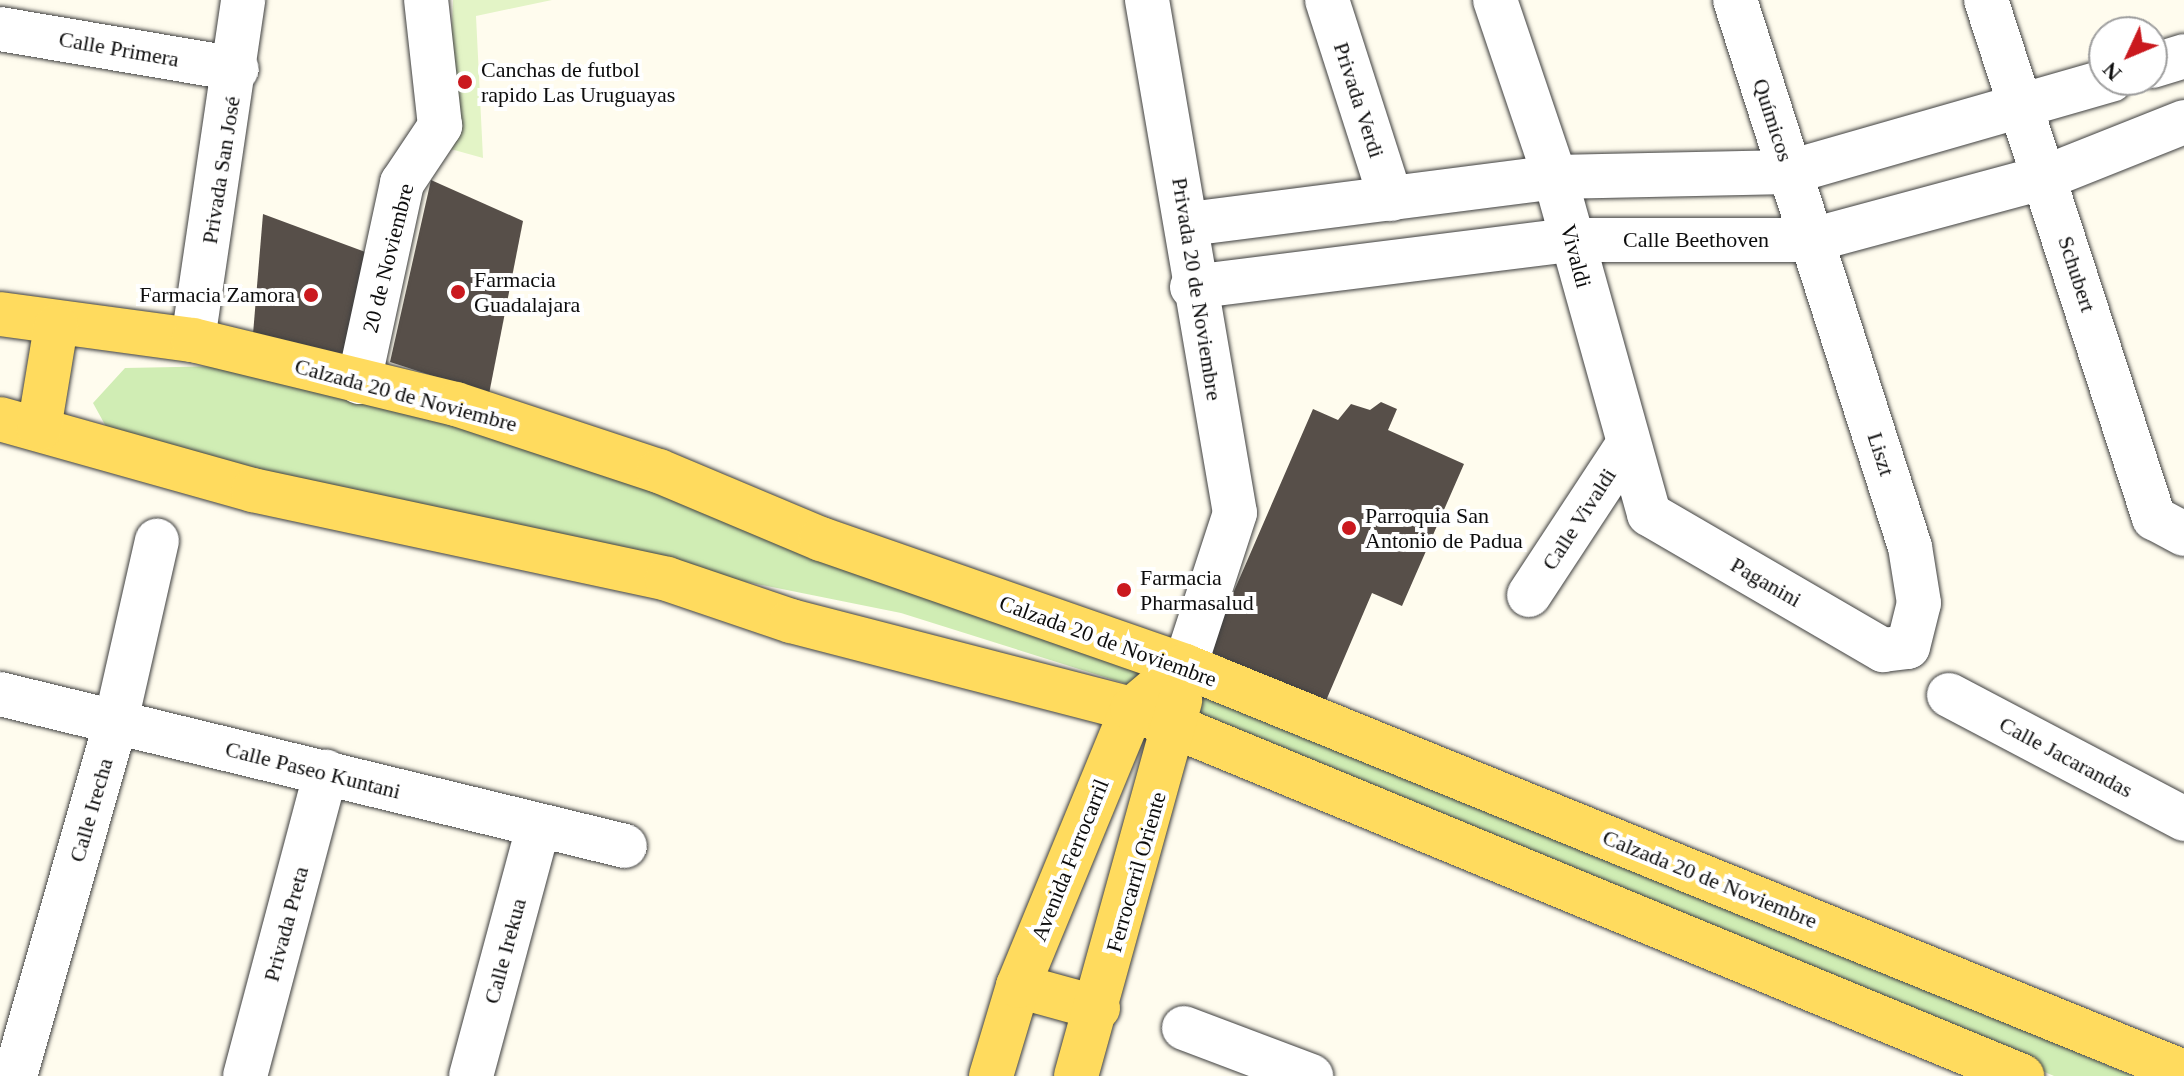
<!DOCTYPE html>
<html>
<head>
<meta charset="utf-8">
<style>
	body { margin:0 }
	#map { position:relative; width:2184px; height:1076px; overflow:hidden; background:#fffcee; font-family:"Times New Roman",serif }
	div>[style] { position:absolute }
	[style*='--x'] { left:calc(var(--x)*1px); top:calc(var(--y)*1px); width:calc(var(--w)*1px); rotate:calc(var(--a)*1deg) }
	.green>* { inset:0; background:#d0edb4 }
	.pitch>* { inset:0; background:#e3f4c6 }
	.building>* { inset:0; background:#574f49 }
	.roads { filter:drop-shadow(0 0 2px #404040) drop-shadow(0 0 2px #404040) }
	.minor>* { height:44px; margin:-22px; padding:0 22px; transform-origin:22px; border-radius:22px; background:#fff }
	.major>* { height:44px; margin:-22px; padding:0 22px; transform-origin:22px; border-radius:22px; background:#ffdb5e }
	.dots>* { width:22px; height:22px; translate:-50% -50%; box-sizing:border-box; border:4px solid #fff; border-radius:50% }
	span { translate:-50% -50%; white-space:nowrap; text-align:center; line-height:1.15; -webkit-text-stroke:8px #fff; paint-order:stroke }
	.street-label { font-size:22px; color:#0d0d0d }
	.poi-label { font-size:22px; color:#0d0d0d }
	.left { translate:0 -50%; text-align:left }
	.right { translate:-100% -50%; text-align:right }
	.north { position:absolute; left:2088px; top:16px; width:80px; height:80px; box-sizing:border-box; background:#fff; border:2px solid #9e9e9e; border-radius:50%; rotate:226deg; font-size:22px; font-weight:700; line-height:32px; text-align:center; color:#0d0d0d }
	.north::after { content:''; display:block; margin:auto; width:28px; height:36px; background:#ca191e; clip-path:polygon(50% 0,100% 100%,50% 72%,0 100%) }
</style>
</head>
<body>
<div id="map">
	<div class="green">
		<div style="clip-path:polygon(228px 366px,504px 427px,1049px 624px,1144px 675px,1133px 686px,901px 613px,577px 548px,109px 432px,93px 403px,125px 368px)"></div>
		<div style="clip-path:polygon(1211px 688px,2133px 1076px,2054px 1076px,1196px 718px,1193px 697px)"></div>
	</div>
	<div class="pitch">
		<div style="clip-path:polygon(453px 0,552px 0,476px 16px,483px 158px,447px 148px)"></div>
	</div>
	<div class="building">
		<div style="clip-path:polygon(431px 180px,523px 221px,489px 394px,390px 362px)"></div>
		<div style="clip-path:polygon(263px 214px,376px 256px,348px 358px,253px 334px)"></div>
		<div style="clip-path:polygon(1381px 402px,1397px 409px,1388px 430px,1464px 464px,1402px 606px,1372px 593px,1325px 703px,1208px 651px,1313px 409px,1338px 420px,1351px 404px,1370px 410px)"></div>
	</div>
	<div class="roads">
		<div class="minor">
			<div style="--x:1147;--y:0;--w:520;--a:80.27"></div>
			<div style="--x:1235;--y:513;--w:161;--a:108.1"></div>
			<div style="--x:1327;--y:0;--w:209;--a:72.2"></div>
			<div style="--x:1495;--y:0;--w:187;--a:71.3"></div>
			<div style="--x:1555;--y:177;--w:350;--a:74.4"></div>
			<div style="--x:1649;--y:514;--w:271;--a:30.2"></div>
			<div style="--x:1883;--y:650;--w:25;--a:-7"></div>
			<div style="--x:1908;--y:647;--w:45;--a:-76"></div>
			<div style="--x:1919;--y:603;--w:57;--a:-99.1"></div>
			<div style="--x:1910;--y:547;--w:574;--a:-107.74"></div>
			<div style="--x:1986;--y:0;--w:545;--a:72.03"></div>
			<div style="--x:2154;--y:518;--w:34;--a:28"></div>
			<div style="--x:0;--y:29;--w:240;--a:9.6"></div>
			<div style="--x:2152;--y:66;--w:34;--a:-17"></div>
			<div style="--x:1189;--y:224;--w:369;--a:-7.3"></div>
			<div style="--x:1555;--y:177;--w:235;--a:-1.2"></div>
			<div style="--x:1790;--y:172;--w:334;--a:-16"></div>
			<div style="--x:1192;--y:287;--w:383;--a:-7.1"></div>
			<div style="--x:1572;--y:240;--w:240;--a:0"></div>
			<div style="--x:1812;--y:240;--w:242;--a:-15.1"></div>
			<div style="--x:2046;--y:177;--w:149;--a:-21.7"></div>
			<div style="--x:193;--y:340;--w:344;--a:-81.6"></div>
			<div style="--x:359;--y:382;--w:204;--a:-77.8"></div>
			<div style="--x:402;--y:183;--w:69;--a:-56.3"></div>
			<div style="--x:440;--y:126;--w:127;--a:-96.3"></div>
			<div style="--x:1529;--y:595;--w:181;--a:-56.7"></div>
			<div style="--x:0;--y:694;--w:643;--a:13.67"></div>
			<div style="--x:1949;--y:695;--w:266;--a:27.8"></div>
			<div style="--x:1184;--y:1028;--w:136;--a:20.7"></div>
			<div style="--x:15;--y:1076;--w:369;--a:-74.1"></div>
			<div style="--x:116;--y:721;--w:185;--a:-77.2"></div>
			<div style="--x:245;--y:1076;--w:315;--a:-75.1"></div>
			<div style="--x:471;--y:1076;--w:258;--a:-74.9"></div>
		</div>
		<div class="major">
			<div style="--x:0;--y:314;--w:195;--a:7.7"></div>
			<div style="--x:193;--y:340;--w:271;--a:13.7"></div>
			<div style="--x:456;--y:404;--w:214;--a:18.3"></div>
			<div style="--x:659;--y:471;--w:176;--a:22.8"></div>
			<div style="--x:821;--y:539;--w:386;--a:19.2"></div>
			<div style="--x:1185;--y:666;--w:1078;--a:22.12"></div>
			<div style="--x:0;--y:419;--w:263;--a:15.7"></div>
			<div style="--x:253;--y:490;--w:423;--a:12.1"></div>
			<div style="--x:667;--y:579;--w:131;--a:18.7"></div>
			<div style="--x:791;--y:621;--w:352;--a:14.5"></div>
			<div style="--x:1132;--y:709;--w:963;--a:22.41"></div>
			<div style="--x:39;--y:429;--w:104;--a:-80.6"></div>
			<div style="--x:1018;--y:986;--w:83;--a:15.4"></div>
			<div style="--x:991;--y:1076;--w:94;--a:-73.3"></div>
			<div style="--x:1018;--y:986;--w:300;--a:-67.6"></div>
			<div style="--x:1132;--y:709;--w:30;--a:-40"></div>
			<div style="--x:1076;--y:1076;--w:390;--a:-74.5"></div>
		</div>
	</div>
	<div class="dots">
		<div style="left:465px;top:82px;background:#ca191e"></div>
		<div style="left:458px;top:292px;background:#ca191e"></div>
		<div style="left:311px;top:295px;background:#ca191e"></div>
		<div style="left:1349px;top:528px;background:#ca191e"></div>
		<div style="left:1124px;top:590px;background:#ca191e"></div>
	</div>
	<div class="street-label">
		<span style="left:119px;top:49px;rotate:10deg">Calle Primera</span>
		<span style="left:1359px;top:100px;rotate:72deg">Privada Verdi</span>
		<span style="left:1773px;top:120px;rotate:72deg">Químicos</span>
		<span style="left:221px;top:170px;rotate:-81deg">Privada San José</span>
		<span style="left:1696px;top:240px">Calle Beethoven</span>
		<span style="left:1576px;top:256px;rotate:75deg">Vivaldi</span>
		<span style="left:388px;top:258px;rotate:-76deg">20 de Noviembre</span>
		<span style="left:2077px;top:274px;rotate:72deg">Schubert</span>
		<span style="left:1197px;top:289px;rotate:81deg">Privada 20 de Noviembre</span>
		<span style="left:406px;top:395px;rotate:15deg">Calzada 20 de Noviembre</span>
		<span style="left:1881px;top:454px;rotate:72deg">Liszt</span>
		<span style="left:1579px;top:519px;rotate:-57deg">Calle Vivaldi</span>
		<span style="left:1766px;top:582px;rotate:30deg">Paganini</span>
		<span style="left:1108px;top:641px;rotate:20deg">Calzada 20 de Noviembre</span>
		<span style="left:2066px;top:757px;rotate:28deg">Calle Jacarandas</span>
		<span style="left:313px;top:770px;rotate:14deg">Calle Paseo Kuntani</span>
		<span style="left:91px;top:810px;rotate:-74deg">Calle Irecha</span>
		<span style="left:1070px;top:860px;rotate:-68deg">Avenida Ferrocarril</span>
		<span style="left:1136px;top:872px;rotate:-74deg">Ferrocarril Oriente</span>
		<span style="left:1710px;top:879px;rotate:22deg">Calzada 20 de Noviembre</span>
		<span style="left:286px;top:924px;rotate:-75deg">Privada Preta</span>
		<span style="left:505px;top:951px;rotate:-75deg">Calle Irekua</span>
	</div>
	<div class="poi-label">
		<span class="left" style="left:481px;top:82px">Canchas de futbol<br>rapido Las Uruguayas</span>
		<span class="left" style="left:474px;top:292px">Farmacia<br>Guadalajara</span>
		<span class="right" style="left:295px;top:295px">Farmacia Zamora</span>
		<span class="left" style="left:1365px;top:528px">Parroquia San<br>Antonio de Padua</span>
		<span class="left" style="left:1140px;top:590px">Farmacia<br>Pharmasalud</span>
	</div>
	<div class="north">N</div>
</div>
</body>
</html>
